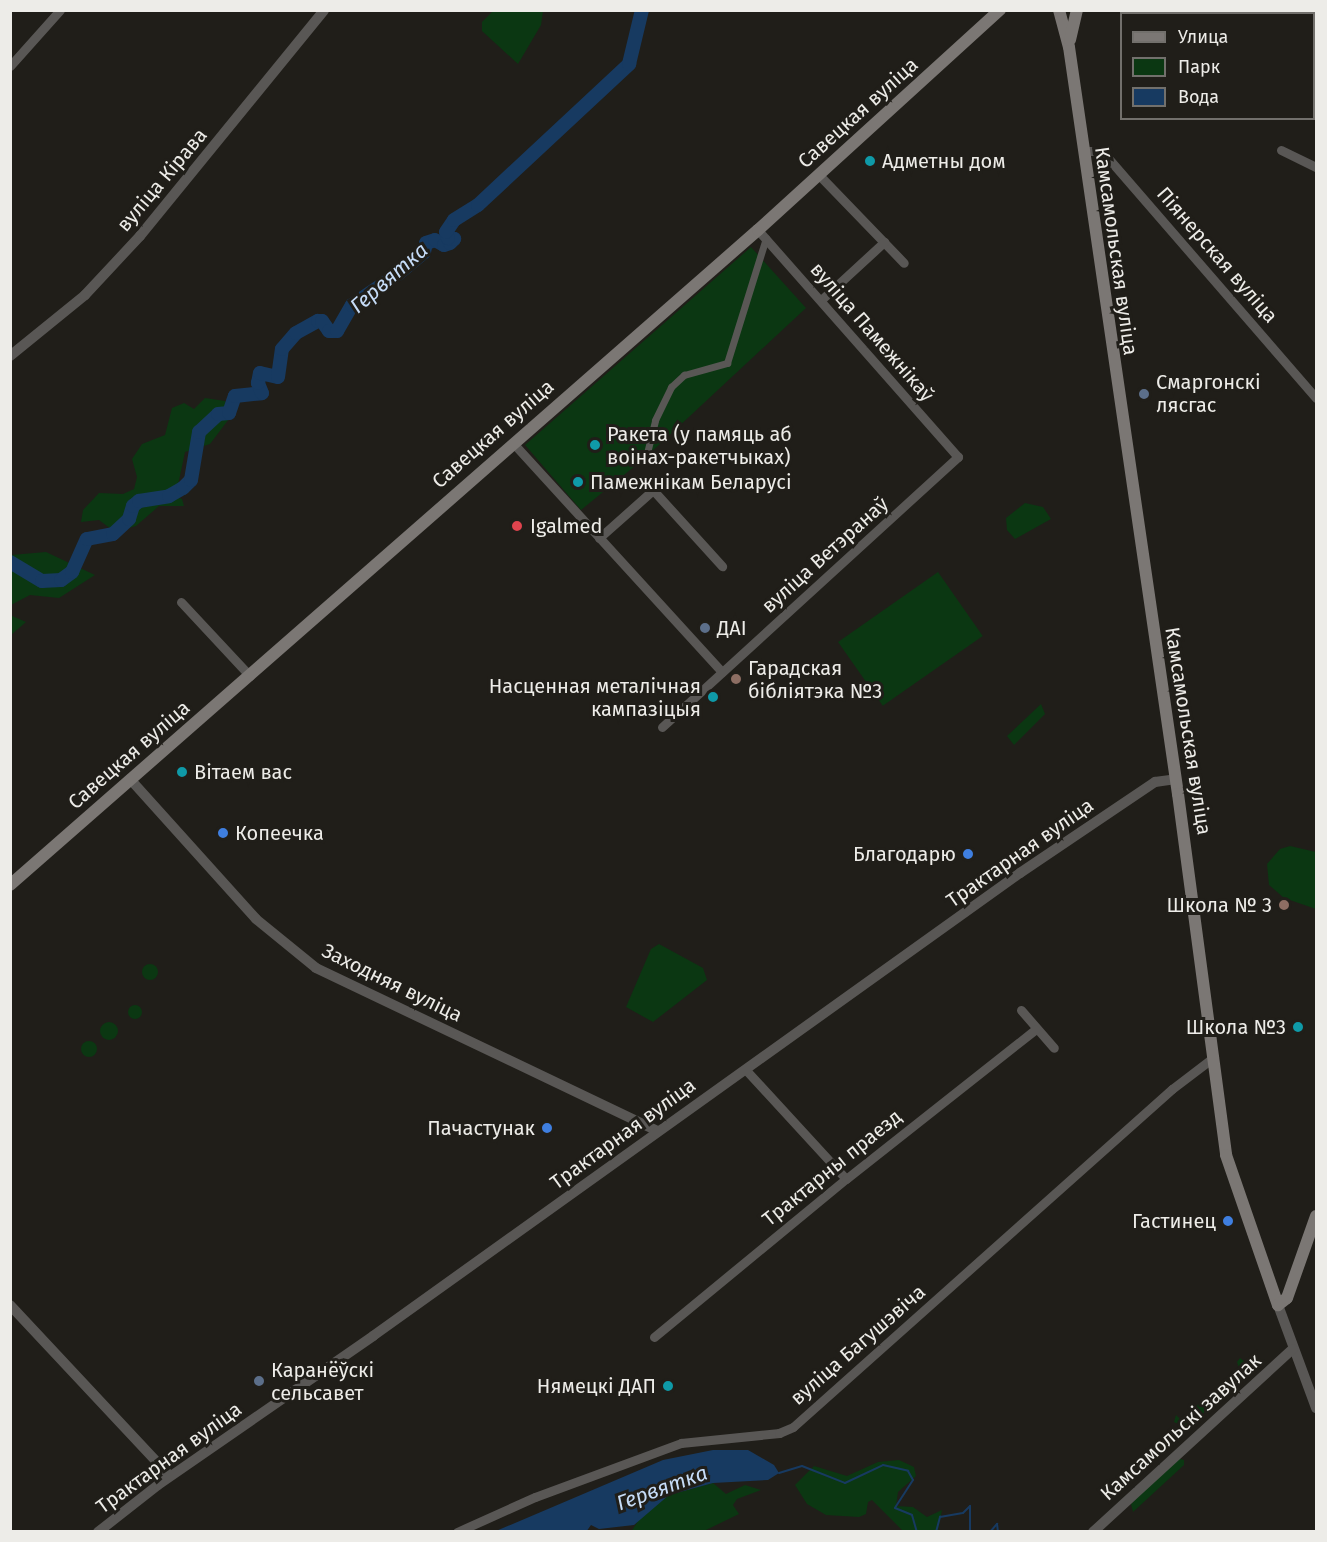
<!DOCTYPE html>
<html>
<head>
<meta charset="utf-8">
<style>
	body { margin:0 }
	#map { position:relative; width:1327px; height:1542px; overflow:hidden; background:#201e19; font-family:"Fira Sans",sans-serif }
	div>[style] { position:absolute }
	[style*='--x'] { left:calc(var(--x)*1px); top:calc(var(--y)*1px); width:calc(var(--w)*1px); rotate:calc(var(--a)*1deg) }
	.green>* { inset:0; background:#0b3712; transform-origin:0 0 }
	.round { border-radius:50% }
	.water>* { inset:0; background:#173a61 }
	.stream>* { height:2px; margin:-1px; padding:0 1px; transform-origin:1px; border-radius:1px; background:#173a61 }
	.river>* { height:14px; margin:-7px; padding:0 7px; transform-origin:7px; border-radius:7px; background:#173a61 }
	.pedestrian>* { height:7px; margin:-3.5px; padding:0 3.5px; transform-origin:3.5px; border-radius:3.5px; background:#595755 }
	.minor>* { height:9px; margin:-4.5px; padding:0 4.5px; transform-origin:4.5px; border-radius:4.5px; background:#595755 }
	.tertiary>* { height:10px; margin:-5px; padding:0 5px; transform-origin:5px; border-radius:5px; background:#595755 }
	.secondary>* { height:12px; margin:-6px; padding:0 6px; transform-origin:6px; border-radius:6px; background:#7b7774 }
	.dots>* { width:16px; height:16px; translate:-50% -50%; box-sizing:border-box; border:3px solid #201e19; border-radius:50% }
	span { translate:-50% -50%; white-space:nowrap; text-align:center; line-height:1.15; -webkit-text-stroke:6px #201e19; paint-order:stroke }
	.street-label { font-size:20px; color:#edece8 }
	.poi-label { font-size:20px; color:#edece8 }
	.left { translate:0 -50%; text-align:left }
	.right { translate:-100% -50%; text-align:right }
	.water-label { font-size:21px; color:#c6dcf7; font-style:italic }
	.frame { position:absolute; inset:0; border:12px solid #edece8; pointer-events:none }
	.legend { position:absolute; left:1120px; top:12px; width:195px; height:108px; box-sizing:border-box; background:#201e19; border:2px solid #72706c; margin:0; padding:8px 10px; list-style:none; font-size:18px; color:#edece8 }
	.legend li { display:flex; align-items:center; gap:12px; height:30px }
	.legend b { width:30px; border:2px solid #72706c }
</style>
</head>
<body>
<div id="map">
	<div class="green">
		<div style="clip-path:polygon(494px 10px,543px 11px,541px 25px,518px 64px,482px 31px,482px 22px)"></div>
		<div style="clip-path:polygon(751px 247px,806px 308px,646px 457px,581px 510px,525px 445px)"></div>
		<div style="clip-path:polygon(205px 398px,225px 401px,232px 415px,210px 444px,185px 452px,178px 485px,164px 492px,182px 499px,184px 506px,159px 506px,136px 526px,115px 532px,99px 520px,81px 522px,83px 510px,99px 493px,123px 494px,134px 489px,137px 477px,132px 459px,142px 444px,165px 435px,172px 408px,184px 403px,194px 409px)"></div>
		<div style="clip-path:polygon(1025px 503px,1043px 507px,1051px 519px,1015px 539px,1007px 530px,1006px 518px)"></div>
		<div style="clip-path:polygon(46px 552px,95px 575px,59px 598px,30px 595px,11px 605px,11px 555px)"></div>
		<div style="left:938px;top:572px;width:78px;height:122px;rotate:55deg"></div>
		<div style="clip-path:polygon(10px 615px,26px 622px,11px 635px,10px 635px)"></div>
		<div style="clip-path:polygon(1041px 704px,1045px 714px,1014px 745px,1007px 736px)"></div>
		<div style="clip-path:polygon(1290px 846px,1316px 852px,1316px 909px,1284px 898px,1269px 885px,1267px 864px,1280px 849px)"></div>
		<div style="clip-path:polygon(659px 944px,703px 968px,707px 980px,653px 1022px,626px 1007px,651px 949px)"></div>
		<div class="round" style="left:142px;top:964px;width:16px;height:16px"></div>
		<div class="round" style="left:128px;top:1005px;width:14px;height:14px"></div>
		<div class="round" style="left:100px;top:1022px;width:18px;height:18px"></div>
		<div class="round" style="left:81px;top:1041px;width:16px;height:16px"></div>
		<div style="clip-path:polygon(1240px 1358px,1249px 1365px,1247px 1374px,1187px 1428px,1174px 1422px,1176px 1415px,1181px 1420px,1239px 1368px,1237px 1362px)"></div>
		<div style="clip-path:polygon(1177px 1458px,1184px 1460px,1184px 1465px,1133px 1512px,1131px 1504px)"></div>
		<div style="clip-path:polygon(899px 1460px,914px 1467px,916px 1476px,898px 1492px,896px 1506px,913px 1507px,927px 1517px,942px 1510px,938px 1531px,903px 1531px,872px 1500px,868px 1502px,866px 1514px,859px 1517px,826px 1515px,807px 1504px,795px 1485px,814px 1466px,847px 1476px,878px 1462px)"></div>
		<div style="clip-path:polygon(713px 1483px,726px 1494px,745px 1485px,761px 1490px,737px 1499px,733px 1505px,739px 1514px,704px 1531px,631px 1532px,640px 1518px,669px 1495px)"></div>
	</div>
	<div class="water">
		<div style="clip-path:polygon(713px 1450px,748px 1450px,774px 1465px,779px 1473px,768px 1480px,713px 1483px,669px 1495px,634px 1525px,599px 1529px,591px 1525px,586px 1532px,496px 1531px,663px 1460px)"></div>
	</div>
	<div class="stream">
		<div style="--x:779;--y:1473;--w:24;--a:-17"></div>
		<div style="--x:802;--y:1466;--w:46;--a:21.6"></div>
		<div style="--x:845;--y:1483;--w:42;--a:-25.3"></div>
		<div style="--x:883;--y:1465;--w:26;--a:13"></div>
		<div style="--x:908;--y:1471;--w:10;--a:61"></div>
		<div style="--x:913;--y:1480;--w:33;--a:123"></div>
		<div style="--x:895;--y:1508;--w:18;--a:22"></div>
		<div style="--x:912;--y:1515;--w:18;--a:74"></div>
		<div style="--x:936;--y:1532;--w:16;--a:-75"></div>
		<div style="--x:940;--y:1517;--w:23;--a:-10"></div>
		<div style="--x:963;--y:1513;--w:10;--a:-45"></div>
		<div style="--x:970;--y:1506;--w:26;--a:90"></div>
		<div style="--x:990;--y:1532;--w:11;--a:-49"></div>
		<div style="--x:997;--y:1524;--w:8;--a:83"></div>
	</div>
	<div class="river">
		<div style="--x:10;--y:562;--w:37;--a:31"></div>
		<div style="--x:42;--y:581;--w:19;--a:-3"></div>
		<div style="--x:61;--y:580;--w:14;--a:-36"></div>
		<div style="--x:72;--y:572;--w:36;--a:-66"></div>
		<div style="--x:87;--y:539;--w:26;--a:-11"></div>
		<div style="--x:113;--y:534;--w:22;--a:-43"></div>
		<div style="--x:129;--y:519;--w:14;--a:-73"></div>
		<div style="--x:133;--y:506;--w:8;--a:-40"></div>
		<div style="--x:139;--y:501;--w:30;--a:-9"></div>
		<div style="--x:169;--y:496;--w:16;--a:-30"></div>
		<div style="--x:183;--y:488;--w:11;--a:-45"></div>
		<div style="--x:191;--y:480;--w:49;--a:-80.5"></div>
		<div style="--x:199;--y:432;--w:26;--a:-43"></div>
		<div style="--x:218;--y:414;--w:11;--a:-5"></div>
		<div style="--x:229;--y:413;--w:18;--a:-71"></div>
		<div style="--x:235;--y:396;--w:27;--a:-6"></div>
		<div style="--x:262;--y:393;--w:11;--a:-112"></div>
		<div style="--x:258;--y:383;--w:10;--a:-79"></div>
		<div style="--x:260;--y:373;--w:18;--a:13"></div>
		<div style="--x:278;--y:377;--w:28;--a:-82"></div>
		<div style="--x:282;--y:349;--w:21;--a:-49"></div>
		<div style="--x:296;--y:333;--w:25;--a:-29"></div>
		<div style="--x:318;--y:321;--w:4;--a:0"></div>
		<div style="--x:322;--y:321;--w:12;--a:55"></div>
		<div style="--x:329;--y:331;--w:8;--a:0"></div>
		<div style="--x:337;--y:331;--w:30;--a:-60"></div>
		<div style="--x:352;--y:305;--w:55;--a:-34"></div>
		<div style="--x:398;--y:274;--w:34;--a:-40"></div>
		<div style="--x:424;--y:252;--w:9;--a:-77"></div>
		<div style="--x:426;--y:243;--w:9;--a:-18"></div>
		<div style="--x:435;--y:240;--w:10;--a:29"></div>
		<div style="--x:444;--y:245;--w:6;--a:-18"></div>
		<div style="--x:450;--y:243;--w:6;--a:-45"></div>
		<div style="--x:454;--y:239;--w:6;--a:-171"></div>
		<div style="--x:448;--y:238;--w:6;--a:-108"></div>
		<div style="--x:446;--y:232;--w:14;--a:-56"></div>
		<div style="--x:454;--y:220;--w:28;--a:-32"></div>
		<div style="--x:478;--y:205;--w:207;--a:-43"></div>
		<div style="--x:629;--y:64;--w:56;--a:-76.5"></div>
	</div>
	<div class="pedestrian">
		<div style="--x:646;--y:457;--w:38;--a:-76"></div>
		<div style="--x:655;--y:420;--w:37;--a:-64"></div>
		<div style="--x:671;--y:387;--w:18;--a:-43"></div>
		<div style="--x:684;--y:375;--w:45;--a:-15.6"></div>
		<div style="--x:727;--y:363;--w:131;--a:-72.7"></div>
	</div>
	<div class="minor">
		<div style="--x:10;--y:66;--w:75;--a:-48.2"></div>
		<div style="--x:1281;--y:150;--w:39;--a:26"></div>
		<div style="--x:1083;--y:151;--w:19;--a:0"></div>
		<div style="--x:1102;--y:151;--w:327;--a:49.1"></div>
		<div style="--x:819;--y:175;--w:122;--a:46"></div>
		<div style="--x:821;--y:300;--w:86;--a:-42.6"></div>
		<div style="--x:513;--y:443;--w:310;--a:47.6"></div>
		<div style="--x:599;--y:538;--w:72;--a:-41.6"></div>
		<div style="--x:653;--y:490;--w:103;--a:47.8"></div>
		<div style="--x:181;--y:602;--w:101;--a:47"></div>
		<div style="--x:662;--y:727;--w:401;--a:-42.4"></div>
		<div style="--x:958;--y:457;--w:303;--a:-131.4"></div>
		<div style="--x:1021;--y:1010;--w:50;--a:49"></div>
		<div style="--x:745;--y:1069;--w:149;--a:47.4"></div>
		<div style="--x:654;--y:1337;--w:249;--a:-39.5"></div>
		<div style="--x:846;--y:1179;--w:241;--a:-38.3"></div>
		<div style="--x:457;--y:1532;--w:85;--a:-24.2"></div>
		<div style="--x:535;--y:1497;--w:156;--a:-20.3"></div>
		<div style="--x:681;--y:1443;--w:99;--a:-5.8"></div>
		<div style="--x:779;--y:1433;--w:15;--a:-23"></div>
		<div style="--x:793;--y:1427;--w:508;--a:-41.73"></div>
		<div style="--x:1172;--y:1089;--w:53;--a:-37.3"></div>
	</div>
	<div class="tertiary">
		<div style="--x:10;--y:356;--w:97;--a:-39.1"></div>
		<div style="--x:85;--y:295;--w:81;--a:-47"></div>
		<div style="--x:140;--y:236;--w:291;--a:-50.8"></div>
		<div style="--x:130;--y:779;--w:188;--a:48"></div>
		<div style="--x:256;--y:919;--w:77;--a:39.2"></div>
		<div style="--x:316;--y:968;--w:379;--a:25.5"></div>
		<div style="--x:10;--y:1305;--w:234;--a:46.9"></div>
		<div style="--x:1278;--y:1305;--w:110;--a:69.7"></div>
		<div style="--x:98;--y:1532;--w:76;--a:-38.1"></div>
		<div style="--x:158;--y:1485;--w:262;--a:-34.7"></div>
		<div style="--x:373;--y:1336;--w:796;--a:-35.59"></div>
		<div style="--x:1020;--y:873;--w:163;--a:-34"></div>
		<div style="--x:1155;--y:782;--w:21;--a:-8"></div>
		<div style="--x:1093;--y:1532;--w:271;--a:-42.5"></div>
	</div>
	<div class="secondary">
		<div style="--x:1059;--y:10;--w:38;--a:75"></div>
		<div style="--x:1069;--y:47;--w:755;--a:81.7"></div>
		<div style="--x:1178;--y:794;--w:364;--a:82.4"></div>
		<div style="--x:1226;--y:1155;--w:159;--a:70.9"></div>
		<div style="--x:1278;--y:1305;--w:11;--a:-38"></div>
		<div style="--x:1287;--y:1298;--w:87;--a:-70.5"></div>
		<div style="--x:1183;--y:10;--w:8;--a:30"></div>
		<div style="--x:1070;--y:40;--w:31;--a:-77"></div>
		<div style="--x:1314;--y:63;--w:2;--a:27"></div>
		<div style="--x:10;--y:885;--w:994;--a:-41.21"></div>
		<div style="--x:758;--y:230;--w:327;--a:-42.3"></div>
	</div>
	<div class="dots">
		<div style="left:870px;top:161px;background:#0f9aa8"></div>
		<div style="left:1144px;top:394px;background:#5c6f8a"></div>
		<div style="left:595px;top:445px;background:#0f9aa8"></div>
		<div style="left:578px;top:482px;background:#0f9aa8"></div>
		<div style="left:517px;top:526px;background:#e0444e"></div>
		<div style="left:705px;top:628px;background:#5c6f8a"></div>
		<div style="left:736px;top:679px;background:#8d6e63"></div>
		<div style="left:713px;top:697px;background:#0f9aa8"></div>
		<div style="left:182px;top:772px;background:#0f9aa8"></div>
		<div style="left:223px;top:833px;background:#3f7fe0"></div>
		<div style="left:968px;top:854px;background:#3f7fe0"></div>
		<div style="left:1284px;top:905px;background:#8d6e63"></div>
		<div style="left:1298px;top:1027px;background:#0f9aa8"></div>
		<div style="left:547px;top:1128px;background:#3f7fe0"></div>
		<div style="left:1228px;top:1221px;background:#3f7fe0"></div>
		<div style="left:259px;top:1381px;background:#5c6f8a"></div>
		<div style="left:668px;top:1386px;background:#0f9aa8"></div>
	</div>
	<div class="street-label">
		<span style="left:858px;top:113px;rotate:-42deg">Савецкая вуліца</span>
		<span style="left:162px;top:180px;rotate:-50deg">вуліца Кірава</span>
		<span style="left:1116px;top:251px;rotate:82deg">Камсамольская вуліца</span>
		<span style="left:1217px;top:255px;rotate:49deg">Піянерская вуліца</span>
		<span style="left:872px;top:332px;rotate:49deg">вуліца Памежнікаў</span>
		<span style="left:493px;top:434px;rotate:-41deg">Савецкая вуліца</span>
		<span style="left:825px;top:555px;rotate:-42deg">вуліца Ветэранаў</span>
		<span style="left:1188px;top:731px;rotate:81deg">Камсамольская вуліца</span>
		<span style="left:129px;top:755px;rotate:-41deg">Савецкая вуліца</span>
		<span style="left:1020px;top:853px;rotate:-35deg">Трактарная вуліца</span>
		<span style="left:392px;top:983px;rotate:26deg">Заходняя вуліца</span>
		<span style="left:623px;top:1134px;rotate:-36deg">Трактарная вуліца</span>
		<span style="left:832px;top:1168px;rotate:-39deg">Трактарны праезд</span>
		<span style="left:858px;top:1345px;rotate:-41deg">вуліца Багушэвіча</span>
		<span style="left:1181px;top:1427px;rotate:-42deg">Камсамольскі завулак</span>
		<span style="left:169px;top:1458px;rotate:-36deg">Трактарная вуліца</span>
	</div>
	<div class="poi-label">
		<span class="left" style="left:882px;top:161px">Адметны дом</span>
		<span class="left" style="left:1156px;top:394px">Смаргонскі<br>лясгас</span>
		<span class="left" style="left:607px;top:446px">Ракета (у памяць аб<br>воінах-ракетчыках)</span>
		<span class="left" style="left:590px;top:482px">Памежнікам Беларусі</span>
		<span class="left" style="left:530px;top:526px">Igalmed</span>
		<span class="left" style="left:717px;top:628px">ДАІ</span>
		<span class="left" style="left:748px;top:680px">Гарадская<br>бібліятэка №3</span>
		<span class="right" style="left:701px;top:698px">Насценная металічная<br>кампазіцыя</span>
		<span class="left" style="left:194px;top:772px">Вітаем вас</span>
		<span class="left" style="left:235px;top:833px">Копеечка</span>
		<span class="right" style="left:956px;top:854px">Благодарю</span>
		<span class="right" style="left:1272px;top:905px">Школа № 3</span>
		<span class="right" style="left:1286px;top:1027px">Школа №3</span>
		<span class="right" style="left:535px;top:1128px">Пачастунак</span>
		<span class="right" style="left:1216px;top:1221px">Гастинец</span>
		<span class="left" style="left:271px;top:1382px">Каранёўскі<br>сельсавет</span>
		<span class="right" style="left:656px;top:1386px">Нямецкі ДАП</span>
	</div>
	<div class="water-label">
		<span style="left:389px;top:278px;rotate:-41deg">Гервятка</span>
		<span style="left:662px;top:1488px;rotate:-20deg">Гервятка</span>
	</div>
	<div class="frame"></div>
	<ul class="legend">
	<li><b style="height:8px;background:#7b7774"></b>Улица</li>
	<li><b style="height:16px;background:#0b3712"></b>Парк</li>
	<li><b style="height:16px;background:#173a61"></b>Вода</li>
	</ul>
</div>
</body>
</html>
